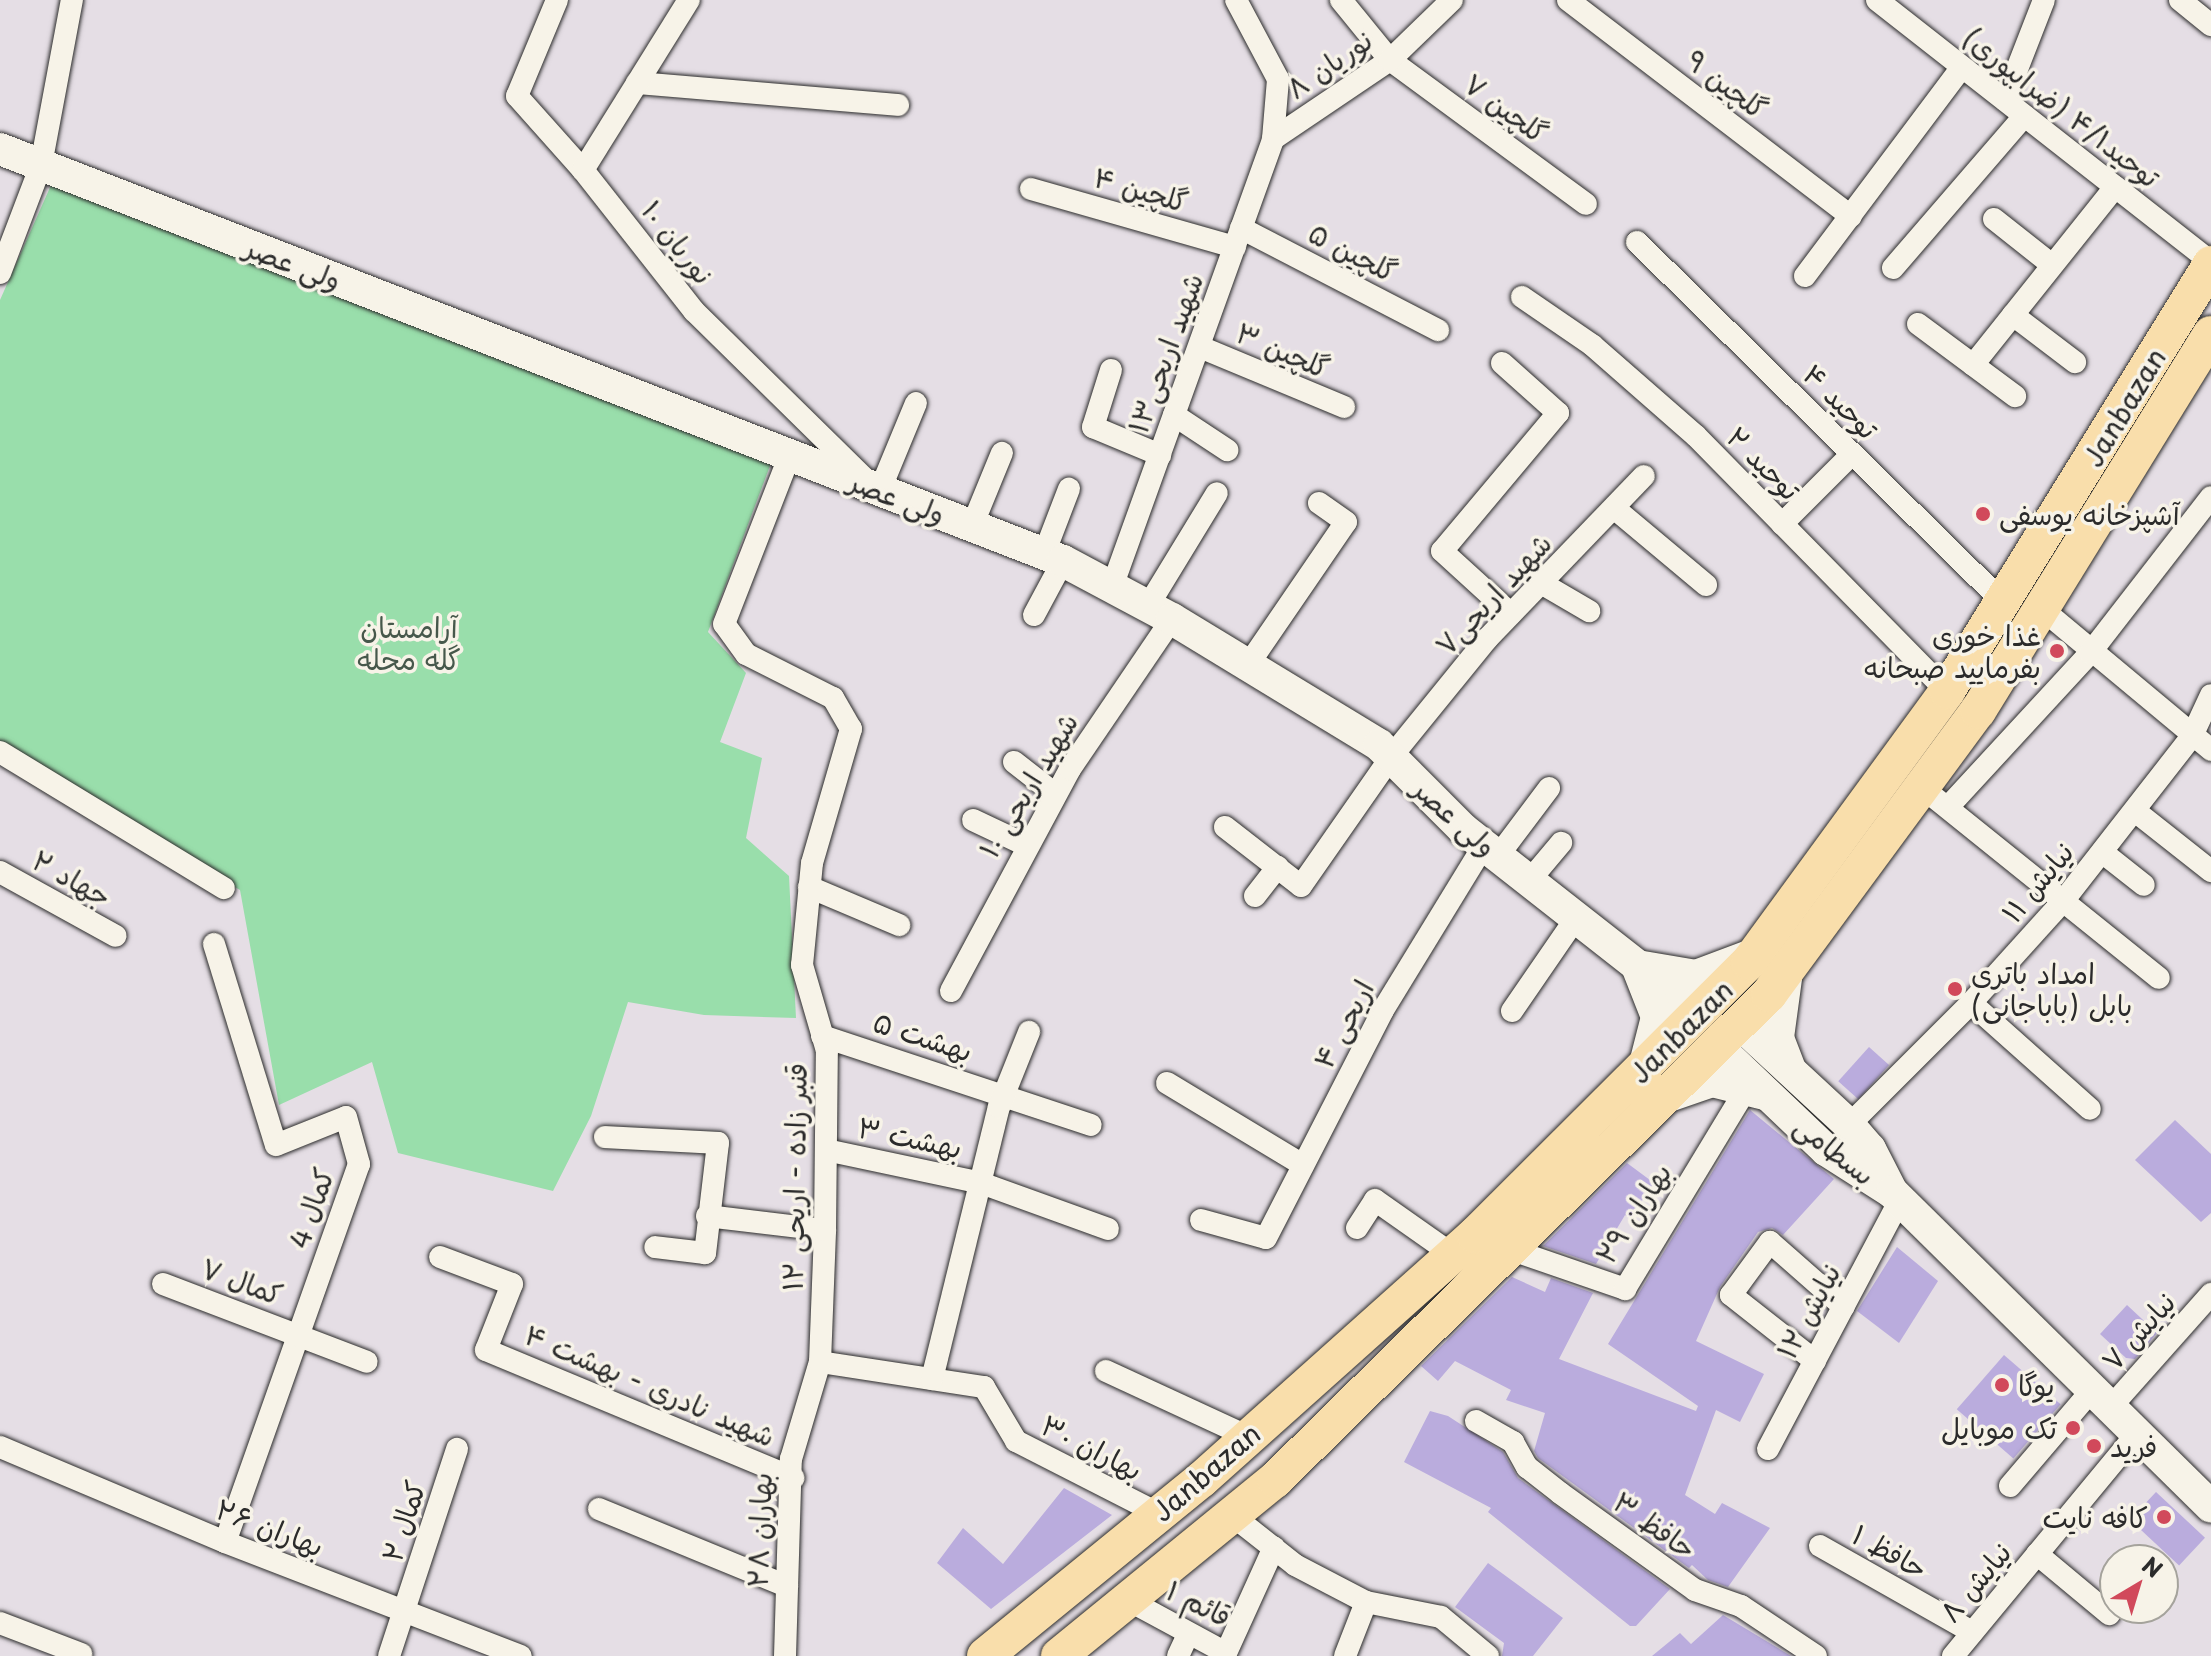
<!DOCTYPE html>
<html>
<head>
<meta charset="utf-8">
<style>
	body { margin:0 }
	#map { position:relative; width:2211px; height:1656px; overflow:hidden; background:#e5dee5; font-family:"Playpen Sans","Playpen Sans Arabic",sans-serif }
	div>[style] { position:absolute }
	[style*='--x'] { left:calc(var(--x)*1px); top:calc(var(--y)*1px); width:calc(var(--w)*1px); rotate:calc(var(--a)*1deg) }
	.green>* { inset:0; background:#99deab }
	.building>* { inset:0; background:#baacdd; transform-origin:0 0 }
	.roads { filter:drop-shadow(0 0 2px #2b2b2b) drop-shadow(0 0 2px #2b2b2b) }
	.minor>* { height:22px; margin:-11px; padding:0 11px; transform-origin:11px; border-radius:11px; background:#f7f3e8 }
	.secondary>* { height:32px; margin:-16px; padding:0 16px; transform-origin:16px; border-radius:16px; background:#f7f3e8 }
	.trunk>* { height:36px; margin:-18px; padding:0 18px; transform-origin:18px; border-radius:18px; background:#f9deab }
	.dots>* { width:22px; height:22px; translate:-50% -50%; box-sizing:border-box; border:4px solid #f7f3e8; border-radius:50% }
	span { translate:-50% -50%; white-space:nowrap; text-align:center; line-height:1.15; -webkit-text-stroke:7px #f7f3e8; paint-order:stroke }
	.street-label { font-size:28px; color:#2b2b2b }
	.poi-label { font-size:28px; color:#2b2b2b }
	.left { translate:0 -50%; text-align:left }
	.right { translate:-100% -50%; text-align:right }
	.park-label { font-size:28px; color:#46584b }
	.north { position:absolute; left:2099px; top:1544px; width:80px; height:80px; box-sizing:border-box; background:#f7f3e8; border:2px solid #a5a39c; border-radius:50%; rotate:38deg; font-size:22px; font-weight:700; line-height:32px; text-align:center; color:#2b2b2b }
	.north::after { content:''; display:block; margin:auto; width:28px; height:36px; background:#d1495b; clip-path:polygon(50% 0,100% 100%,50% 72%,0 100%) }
</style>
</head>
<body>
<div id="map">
	<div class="green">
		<div style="clip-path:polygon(52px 183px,771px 463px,708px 632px,746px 673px,720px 742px,762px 758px,746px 838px,789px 876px,796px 1018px,704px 1015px,628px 1002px,591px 1116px,553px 1191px,398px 1153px,372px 1062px,279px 1105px,240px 890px,0 754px,0 300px)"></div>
	</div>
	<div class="building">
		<div style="left:1869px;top:1047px;width:27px;height:46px;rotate:42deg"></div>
		<div style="clip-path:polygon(1750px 1110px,1834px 1179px,1783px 1235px,1772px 1228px,1758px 1232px,1720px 1287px,1696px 1341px,1764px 1374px,1740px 1422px,1716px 1410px,1685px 1495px,1715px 1514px,1722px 1503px,1770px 1528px,1728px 1587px,1708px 1580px,1692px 1565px,1689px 1568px,1538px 1458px,1534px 1451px,1545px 1413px,1506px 1400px,1511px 1390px,1455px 1361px,1438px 1381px,1421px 1366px,1512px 1277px,1545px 1292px,1551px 1278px,1593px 1293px,1559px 1359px,1696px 1411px,1698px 1406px,1608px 1344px)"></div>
		<div style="clip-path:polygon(2175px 1120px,2211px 1154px,2211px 1213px,2201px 1222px,2135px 1160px)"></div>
		<div style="clip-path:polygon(1627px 1163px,1654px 1183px,1630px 1219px,1625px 1215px,1596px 1264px,1543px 1246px)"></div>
		<div style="clip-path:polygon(1897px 1247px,1938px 1281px,1899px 1343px,1857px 1311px)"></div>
		<div style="clip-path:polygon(2127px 1305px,2157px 1333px,2135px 1359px,2126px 1358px,2100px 1334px)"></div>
		<div style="left:2004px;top:1355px;width:75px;height:72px;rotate:41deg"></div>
		<div style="clip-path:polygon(1430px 1411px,1448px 1416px,1503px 1452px,1518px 1478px,1670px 1589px,1636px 1626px,1630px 1626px,1488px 1512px,1491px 1508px,1404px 1462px)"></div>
		<div style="clip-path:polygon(1064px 1488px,1112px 1515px,991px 1609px,937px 1563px,963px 1528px,1003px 1564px)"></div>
		<div style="left:2156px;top:1492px;width:67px;height:38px;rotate:43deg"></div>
		<div style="clip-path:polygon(1488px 1563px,1563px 1618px,1533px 1656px,1502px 1656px,1504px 1643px,1455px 1607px)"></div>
		<div style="clip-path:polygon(1723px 1615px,1791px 1656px,1652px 1656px,1680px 1633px,1691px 1644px)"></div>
	</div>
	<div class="roads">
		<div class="minor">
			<div style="--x:557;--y:0;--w:104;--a:112.6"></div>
			<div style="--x:517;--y:96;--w:99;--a:48.3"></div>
			<div style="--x:583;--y:170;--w:179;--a:51.8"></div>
			<div style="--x:694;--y:311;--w:240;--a:44.5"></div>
			<div style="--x:1341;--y:0;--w:77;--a:50.8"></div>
			<div style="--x:1390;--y:60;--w:243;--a:36.3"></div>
			<div style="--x:1568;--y:0;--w:356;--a:37.4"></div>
			<div style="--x:1877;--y:0;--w:424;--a:38.1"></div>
			<div style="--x:2180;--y:0;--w:40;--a:39"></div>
			<div style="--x:637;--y:83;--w:262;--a:4.8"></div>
			<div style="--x:2005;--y:100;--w:107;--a:-68.7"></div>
			<div style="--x:1273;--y:139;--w:141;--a:-34"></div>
			<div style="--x:1390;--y:60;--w:86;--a:-44.1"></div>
			<div style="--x:583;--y:170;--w:200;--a:-58.1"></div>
			<div style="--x:1031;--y:189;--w:212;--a:15.9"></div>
			<div style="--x:1994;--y:219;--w:74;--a:38.4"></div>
			<div style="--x:1241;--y:228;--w:222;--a:27.4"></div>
			<div style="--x:1637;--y:242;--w:513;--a:44.53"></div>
			<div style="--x:1893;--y:268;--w:201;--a:-49.2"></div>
			<div style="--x:0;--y:273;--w:116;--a:-69.2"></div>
			<div style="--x:41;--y:165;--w:168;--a:-79.4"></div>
			<div style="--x:1805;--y:276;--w:261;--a:-53.1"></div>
			<div style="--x:1522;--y:297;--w:85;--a:34.4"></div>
			<div style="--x:1592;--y:345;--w:138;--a:41.2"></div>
			<div style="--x:1696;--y:436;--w:358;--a:45.5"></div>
			<div style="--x:2013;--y:315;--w:78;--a:37.2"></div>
			<div style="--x:1918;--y:324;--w:121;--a:36.6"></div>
			<div style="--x:1200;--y:347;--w:156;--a:22.6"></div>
			<div style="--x:1502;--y:363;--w:75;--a:41.8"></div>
			<div style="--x:1558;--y:413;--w:180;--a:130"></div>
			<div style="--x:1442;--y:551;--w:93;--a:42.4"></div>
			<div style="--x:1973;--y:365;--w:228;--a:-51.4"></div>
			<div style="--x:1111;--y:370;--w:60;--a:107.5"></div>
			<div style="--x:1093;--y:427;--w:73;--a:22.7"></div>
			<div style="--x:1174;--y:415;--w:64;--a:33.4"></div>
			<div style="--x:880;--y:490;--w:94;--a:-67.5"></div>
			<div style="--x:1614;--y:508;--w:120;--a:39.9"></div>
			<div style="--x:1782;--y:524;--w:99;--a:-45"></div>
			<div style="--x:972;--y:526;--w:79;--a:-67.7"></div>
			<div style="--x:1044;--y:554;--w:70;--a:-69"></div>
			<div style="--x:1541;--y:583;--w:56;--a:30.3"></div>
			<div style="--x:1112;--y:587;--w:476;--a:-70.2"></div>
			<div style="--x:1273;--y:139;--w:60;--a:-85.2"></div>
			<div style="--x:1278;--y:79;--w:89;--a:-118"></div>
			<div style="--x:1148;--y:606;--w:132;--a:-58.6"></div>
			<div style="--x:2042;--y:609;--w:220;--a:39.8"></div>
			<div style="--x:1034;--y:615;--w:61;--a:-61.8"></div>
			<div style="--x:1248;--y:665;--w:173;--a:-55.6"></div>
			<div style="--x:1346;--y:522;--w:33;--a:-145"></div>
			<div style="--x:0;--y:752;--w:262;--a:31.3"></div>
			<div style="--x:1014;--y:762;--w:52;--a:38"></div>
			<div style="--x:1935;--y:798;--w:287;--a:38.8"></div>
			<div style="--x:1948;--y:807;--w:209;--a:-47.3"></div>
			<div style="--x:2090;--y:653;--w:197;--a:-52.2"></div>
			<div style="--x:2135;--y:811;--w:97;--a:38.3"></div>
			<div style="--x:973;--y:820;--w:59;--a:25.3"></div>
			<div style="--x:1225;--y:827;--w:96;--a:37.8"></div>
			<div style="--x:1301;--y:886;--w:157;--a:-55.1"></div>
			<div style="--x:1391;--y:757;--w:152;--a:-50.9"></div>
			<div style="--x:1487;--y:639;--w:226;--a:-46.1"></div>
			<div style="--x:2102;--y:852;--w:53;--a:38.2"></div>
			<div style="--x:1498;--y:856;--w:85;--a:-53.1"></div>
			<div style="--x:0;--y:872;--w:132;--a:28.9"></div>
			<div style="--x:1529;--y:881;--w:50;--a:-49.9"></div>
			<div style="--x:809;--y:887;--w:98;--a:22.9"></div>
			<div style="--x:1255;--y:896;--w:37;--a:-52"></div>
			<div style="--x:214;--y:944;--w:210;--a:72.9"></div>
			<div style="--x:276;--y:1145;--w:75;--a:-21.8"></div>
			<div style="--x:346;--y:1117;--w:49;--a:74.5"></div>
			<div style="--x:359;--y:1164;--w:401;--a:109.5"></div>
			<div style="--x:951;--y:991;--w:252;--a:-61.8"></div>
			<div style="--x:1070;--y:769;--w:181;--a:-55.8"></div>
			<div style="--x:1971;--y:1003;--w:159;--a:41.7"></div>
			<div style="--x:1512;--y:1011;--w:113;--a:-55.5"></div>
			<div style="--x:822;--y:1036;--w:283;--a:18.3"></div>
			<div style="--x:1167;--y:1083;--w:159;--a:31.1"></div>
			<div style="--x:1849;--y:1125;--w:173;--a:-45"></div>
			<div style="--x:1971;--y:1003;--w:139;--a:-47.9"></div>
			<div style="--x:2064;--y:900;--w:208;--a:-52"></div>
			<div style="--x:2192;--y:736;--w:45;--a:-65.1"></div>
			<div style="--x:605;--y:1137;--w:113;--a:3"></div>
			<div style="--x:718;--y:1143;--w:111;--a:96.7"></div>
			<div style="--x:705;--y:1253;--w:50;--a:-173.2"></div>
			<div style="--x:826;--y:1150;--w:158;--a:12"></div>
			<div style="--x:981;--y:1183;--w:135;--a:19.9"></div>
			<div style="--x:707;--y:1216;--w:119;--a:6.8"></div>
			<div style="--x:1201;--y:1220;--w:67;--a:15.5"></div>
			<div style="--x:1266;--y:1238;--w:256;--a:-62.8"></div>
			<div style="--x:1383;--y:1010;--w:193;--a:-58.5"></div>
			<div style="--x:1357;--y:1228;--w:33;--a:-57"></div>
			<div style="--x:1375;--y:1200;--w:95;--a:35.2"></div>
			<div style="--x:1512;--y:1250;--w:120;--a:19"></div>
			<div style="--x:1625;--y:1289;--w:245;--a:-58.8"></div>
			<div style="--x:440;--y:1257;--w:77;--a:20.6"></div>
			<div style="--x:512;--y:1284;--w:71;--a:111.5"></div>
			<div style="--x:486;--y:1350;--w:333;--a:22.6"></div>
			<div style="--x:163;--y:1284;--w:218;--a:20.9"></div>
			<div style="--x:1815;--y:1361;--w:107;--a:-141.8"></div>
			<div style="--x:1731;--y:1295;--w:66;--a:-53.7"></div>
			<div style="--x:1770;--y:1242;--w:98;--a:41.3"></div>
			<div style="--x:820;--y:1362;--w:166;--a:8.7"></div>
			<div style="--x:984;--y:1387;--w:63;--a:59.3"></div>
			<div style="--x:1016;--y:1441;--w:161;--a:27"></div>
			<div style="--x:1106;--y:1371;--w:157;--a:24.8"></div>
			<div style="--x:932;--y:1379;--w:280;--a:-76.2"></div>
			<div style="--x:999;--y:1107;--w:81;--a:-68.2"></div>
			<div style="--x:2109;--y:1409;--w:154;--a:-48.4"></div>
			<div style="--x:1476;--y:1421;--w:43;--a:29.6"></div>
			<div style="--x:1513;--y:1442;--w:29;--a:61"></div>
			<div style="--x:1527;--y:1467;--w:42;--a:38.2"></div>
			<div style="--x:1560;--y:1493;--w:166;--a:35.7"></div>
			<div style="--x:1695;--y:1590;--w:49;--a:19.2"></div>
			<div style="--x:1741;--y:1606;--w:90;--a:33.7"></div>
			<div style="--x:0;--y:1447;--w:244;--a:22.9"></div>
			<div style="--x:225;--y:1542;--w:317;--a:21.1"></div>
			<div style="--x:1768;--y:1449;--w:282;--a:-62.1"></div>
			<div style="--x:2010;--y:1486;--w:125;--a:-49.5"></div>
			<div style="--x:599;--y:1509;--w:203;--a:22.3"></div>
			<div style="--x:1233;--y:1516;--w:79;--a:38.3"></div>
			<div style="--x:1295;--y:1565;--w:80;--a:27.5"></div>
			<div style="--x:1366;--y:1602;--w:76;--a:11.3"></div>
			<div style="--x:1441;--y:1617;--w:61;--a:39.7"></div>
			<div style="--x:1820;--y:1546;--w:175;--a:29.5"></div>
			<div style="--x:2037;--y:1554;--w:94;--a:39.8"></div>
			<div style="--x:1130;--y:1601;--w:109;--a:28.4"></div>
			<div style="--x:1226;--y:1653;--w:116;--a:-65.6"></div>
			<div style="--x:0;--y:1623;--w:87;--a:20.9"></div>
			<div style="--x:389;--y:1656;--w:218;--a:-71.8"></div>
			<div style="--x:785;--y:1656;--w:197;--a:-88.3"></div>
			<div style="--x:791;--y:1459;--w:101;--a:-73.4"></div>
			<div style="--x:820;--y:1362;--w:132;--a:-87.8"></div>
			<div style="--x:825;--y:1230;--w:179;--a:-89.4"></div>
			<div style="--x:827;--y:1051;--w:90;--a:-106.2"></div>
			<div style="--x:802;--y:965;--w:102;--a:-84.4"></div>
			<div style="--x:812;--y:863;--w:140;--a:-73.8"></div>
			<div style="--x:851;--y:729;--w:36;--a:-120"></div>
			<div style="--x:833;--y:698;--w:97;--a:-153.2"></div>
			<div style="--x:746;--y:654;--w:37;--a:-126"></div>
			<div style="--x:724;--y:624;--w:181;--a:-68.7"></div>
			<div style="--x:1178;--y:1656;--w:23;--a:-65"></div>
			<div style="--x:1345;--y:1656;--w:58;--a:-68.7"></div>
			<div style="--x:1953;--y:1656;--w:287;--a:-50.4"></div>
		</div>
		<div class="secondary">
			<div style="--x:0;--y:149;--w:1140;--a:21.19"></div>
			<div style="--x:1063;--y:561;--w:123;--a:28"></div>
			<div style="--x:1172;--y:619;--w:242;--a:31.3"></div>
			<div style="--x:1379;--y:745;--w:119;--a:45"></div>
			<div style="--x:1463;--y:829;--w:300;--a:38.1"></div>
			<div style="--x:1787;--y:971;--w:68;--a:97.7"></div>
			<div style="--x:1778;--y:1038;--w:33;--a:69"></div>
			<div style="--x:1740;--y:1024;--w:149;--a:42.8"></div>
			<div style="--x:1849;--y:1125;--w:32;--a:49"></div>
			<div style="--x:1870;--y:1149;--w:48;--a:62.9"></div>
			<div style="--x:1719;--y:1048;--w:148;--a:43.6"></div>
			<div style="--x:1826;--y:1150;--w:78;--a:32.5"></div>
			<div style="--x:1892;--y:1192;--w:448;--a:44.6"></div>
			<div style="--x:1644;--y:1068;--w:53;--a:-75.7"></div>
			<div style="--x:1657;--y:1017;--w:55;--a:-111.4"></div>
			<div style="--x:1637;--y:966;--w:60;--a:9.6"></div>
			<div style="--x:1696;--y:976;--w:57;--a:-20.7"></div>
			<div style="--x:1669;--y:1096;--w:46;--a:-19.2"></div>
			<div style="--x:1712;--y:1081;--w:55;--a:13.8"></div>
		</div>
		<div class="trunk">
			<div style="--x:985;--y:1656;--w:280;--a:-39.2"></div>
			<div style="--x:1202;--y:1479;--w:366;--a:-41.8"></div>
			<div style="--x:1475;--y:1235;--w:387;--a:-44.9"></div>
			<div style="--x:1749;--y:962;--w:336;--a:-53.8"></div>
			<div style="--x:1947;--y:691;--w:502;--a:-58.27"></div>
			<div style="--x:1059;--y:1656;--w:279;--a:-39.2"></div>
			<div style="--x:1275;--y:1480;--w:693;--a:-44.53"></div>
			<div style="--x:1769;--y:994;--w:352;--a:-53.6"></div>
			<div style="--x:1978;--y:711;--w:443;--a:-58.3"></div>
		</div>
	</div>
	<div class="dots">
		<div style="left:1983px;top:514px;background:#d1495b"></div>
		<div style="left:2057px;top:651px;background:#d1495b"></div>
		<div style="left:1955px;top:989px;background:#d1495b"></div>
		<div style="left:2002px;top:1385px;background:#d1495b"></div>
		<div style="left:2073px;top:1428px;background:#d1495b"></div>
		<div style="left:2094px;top:1446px;background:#d1495b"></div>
		<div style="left:2164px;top:1517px;background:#d1495b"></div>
	</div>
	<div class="street-label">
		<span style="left:1329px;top:64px;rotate:-35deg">نوریان ۸</span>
		<span style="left:1727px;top:84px;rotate:37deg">گلچین ۹</span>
		<span style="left:2062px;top:107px;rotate:38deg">توحید۴/۱ (ضرابپوری)</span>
		<span style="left:1506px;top:108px;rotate:36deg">گلچین ۷</span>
		<span style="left:1141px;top:189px;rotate:16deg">گلچین ۴</span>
		<span style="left:678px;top:242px;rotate:52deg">نوریان ۱۰</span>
		<span style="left:1353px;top:252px;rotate:27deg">گلچین ۵</span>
		<span style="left:293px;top:263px;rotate:21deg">ولی عصر</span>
		<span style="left:1283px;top:350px;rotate:23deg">گلچین ۳</span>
		<span style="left:1165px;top:353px;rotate:-70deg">شهید اریحی۱۳</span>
		<span style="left:1841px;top:401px;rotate:45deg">توحید ۴</span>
		<span style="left:2124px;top:407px;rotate:-59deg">Janbazan</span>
		<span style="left:1764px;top:463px;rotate:45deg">توحید ۲</span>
		<span style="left:897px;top:497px;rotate:21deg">ولی عصر</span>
		<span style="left:1493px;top:594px;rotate:-47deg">شهید اریحی۷</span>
		<span style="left:1028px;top:785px;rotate:-59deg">شهید اریحی ۱۰</span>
		<span style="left:1455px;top:817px;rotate:42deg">ولی عصر</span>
		<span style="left:72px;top:878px;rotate:29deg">جهاد ۲</span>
		<span style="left:2037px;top:882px;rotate:-50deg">نیایش ۱۱</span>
		<span style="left:1343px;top:1024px;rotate:-62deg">اریحی ۴</span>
		<span style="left:1681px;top:1031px;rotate:-45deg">Janbazan</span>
		<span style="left:923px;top:1036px;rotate:18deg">بهشت ۵</span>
		<span style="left:910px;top:1137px;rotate:12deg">بهشت ۳</span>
		<span style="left:1835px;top:1150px;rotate:38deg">بسطامی</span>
		<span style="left:794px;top:1177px;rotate:-89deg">قنبر زاده - اریحی ۱۲</span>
		<span style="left:311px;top:1208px;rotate:-71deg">کمال 4</span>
		<span style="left:1633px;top:1213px;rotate:-57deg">بهاران ۲۹</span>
		<span style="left:242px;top:1281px;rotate:20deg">کمال ۷</span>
		<span style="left:1808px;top:1311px;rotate:-62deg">نیایش ۱۲</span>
		<span style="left:2138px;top:1331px;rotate:-48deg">نیایش ۷</span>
		<span style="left:650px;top:1385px;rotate:23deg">شهید نادری - بهشت ۴</span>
		<span style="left:1092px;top:1447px;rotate:27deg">بهاران ۳۰</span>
		<span style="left:1206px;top:1472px;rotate:-41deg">Janbazan</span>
		<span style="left:403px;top:1521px;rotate:-72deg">کمال ۲</span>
		<span style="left:1655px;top:1525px;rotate:35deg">حافظ ۳</span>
		<span style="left:270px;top:1527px;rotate:21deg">بهاران ۲۶</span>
		<span style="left:759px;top:1530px;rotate:-88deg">بهاران ۲۸</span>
		<span style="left:1890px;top:1551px;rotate:29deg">حافظ ۱</span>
		<span style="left:1975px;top:1582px;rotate:-50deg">نیایش ۸</span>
		<span style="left:1199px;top:1603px;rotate:26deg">قائم ۱</span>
	</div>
	<div class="poi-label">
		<span class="left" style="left:1999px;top:514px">آشپزخانه یوسفی</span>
		<span class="right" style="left:2041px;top:651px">غذا خوری<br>بفرمایید صبحانه</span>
		<span class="left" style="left:1971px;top:989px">امداد باتری<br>بابل (باباجانی)</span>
		<span class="left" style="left:2018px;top:1385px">یوگا</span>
		<span class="right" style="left:2057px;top:1428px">تک موبایل</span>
		<span class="left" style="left:2110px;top:1446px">فرید</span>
		<span class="right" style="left:2148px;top:1517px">کافه نایت</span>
	</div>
	<div class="park-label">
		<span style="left:409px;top:643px">آرامستان<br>گله محله</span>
	</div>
	<div class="north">N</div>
</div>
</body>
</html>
